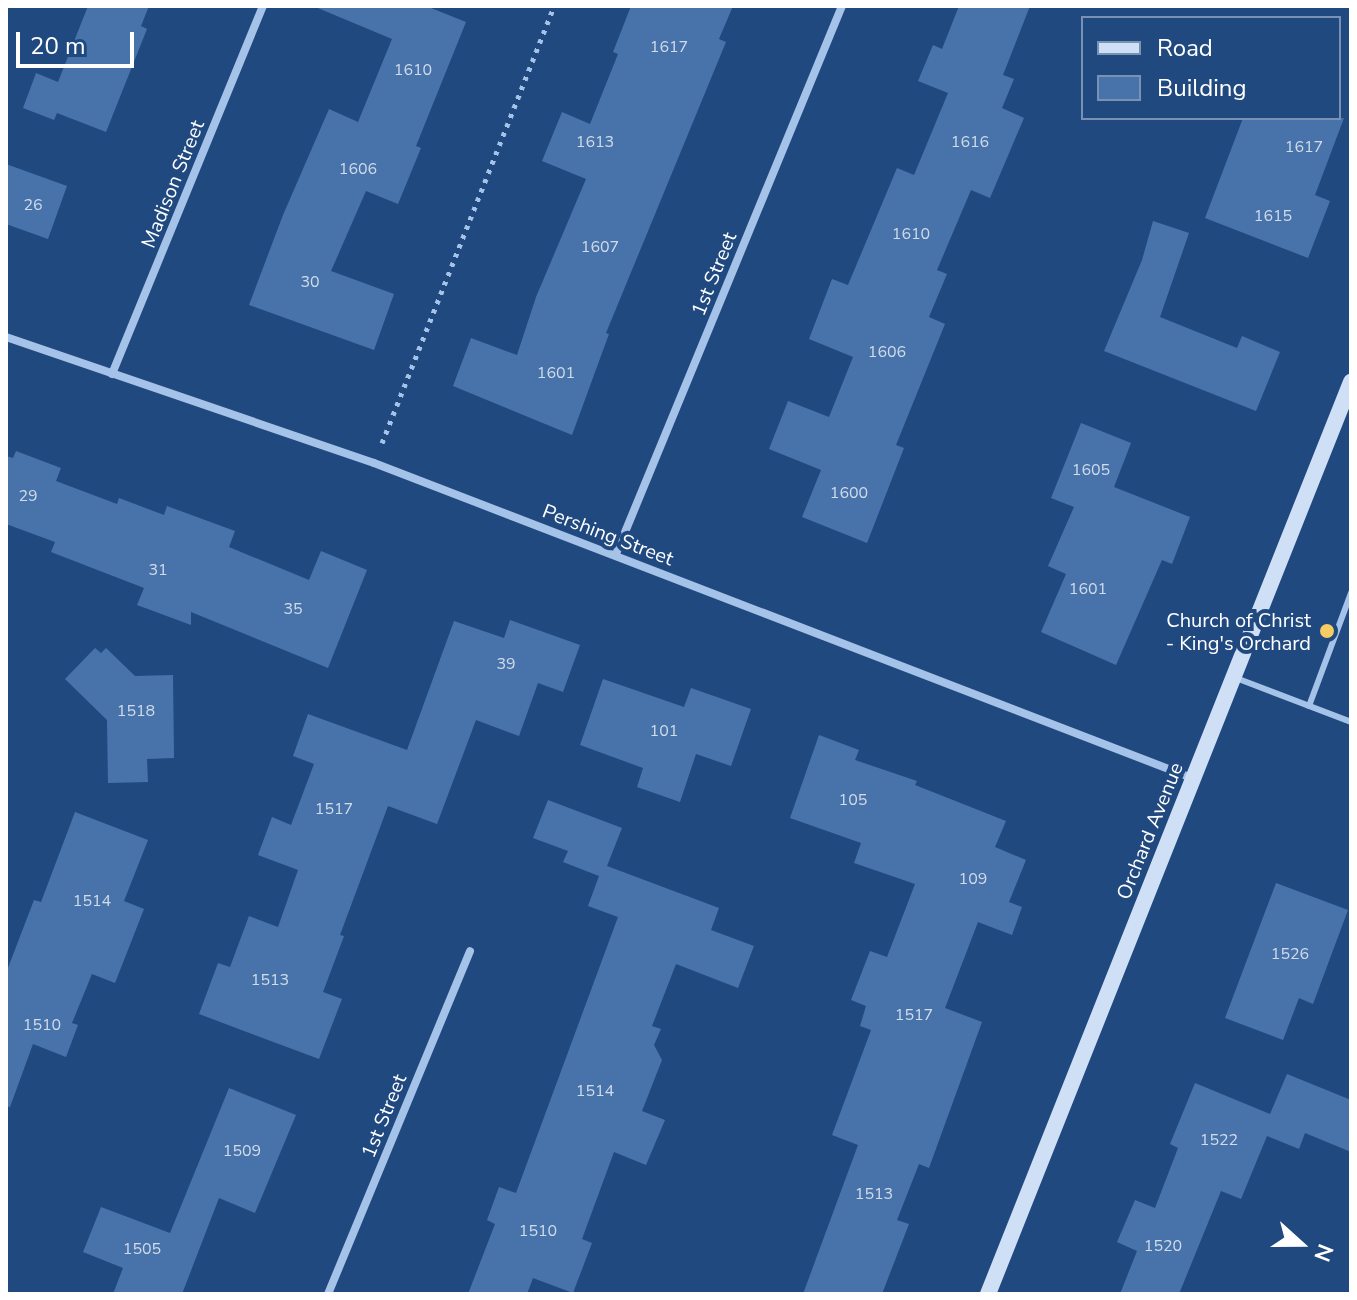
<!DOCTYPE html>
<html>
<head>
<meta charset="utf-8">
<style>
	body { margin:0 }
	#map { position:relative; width:1357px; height:1300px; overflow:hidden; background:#204980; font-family:"Nunito Sans",sans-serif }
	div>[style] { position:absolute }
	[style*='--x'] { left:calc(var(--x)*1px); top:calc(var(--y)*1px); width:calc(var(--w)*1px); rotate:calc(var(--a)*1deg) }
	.building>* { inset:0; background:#4873aa }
	.path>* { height:5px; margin-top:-2.5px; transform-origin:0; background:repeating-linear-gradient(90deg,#a5c3e8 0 4px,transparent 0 10px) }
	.lane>* { height:6px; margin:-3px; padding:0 3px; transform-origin:3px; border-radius:3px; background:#a5c3e8 }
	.street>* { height:8px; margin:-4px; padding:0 4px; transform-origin:4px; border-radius:4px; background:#a5c3e8 }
	.secondary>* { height:16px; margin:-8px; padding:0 8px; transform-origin:8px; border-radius:8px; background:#cfe0f6 }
	.dots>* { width:22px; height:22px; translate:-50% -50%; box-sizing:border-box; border:4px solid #204980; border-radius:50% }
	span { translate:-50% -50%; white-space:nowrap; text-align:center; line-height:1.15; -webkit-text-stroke:8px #204980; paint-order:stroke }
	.number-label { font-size:16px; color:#d1dcea }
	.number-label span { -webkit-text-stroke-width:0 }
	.street-label { font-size:20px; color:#fff }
	.poi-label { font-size:20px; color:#fff }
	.right { translate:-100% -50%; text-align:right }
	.frame { position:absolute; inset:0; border:8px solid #fff; pointer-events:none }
	.legend { position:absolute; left:1081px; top:16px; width:260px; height:104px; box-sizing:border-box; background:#204980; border:2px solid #7992b3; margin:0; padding:10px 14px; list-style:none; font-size:24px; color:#fff }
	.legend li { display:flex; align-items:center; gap:16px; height:40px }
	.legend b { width:40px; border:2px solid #7992b3 }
	.north { position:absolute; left:1261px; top:1204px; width:80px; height:80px; -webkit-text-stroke:6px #204980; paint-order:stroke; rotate:111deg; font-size:22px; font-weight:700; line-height:32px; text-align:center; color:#fff }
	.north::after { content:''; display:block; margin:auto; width:28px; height:36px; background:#fff; clip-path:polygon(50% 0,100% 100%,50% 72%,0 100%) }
	.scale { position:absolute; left:16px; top:32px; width:118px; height:36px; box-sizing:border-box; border:4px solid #fff; border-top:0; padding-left:10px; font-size:24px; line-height:28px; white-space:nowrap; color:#fff; -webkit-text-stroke:6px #204980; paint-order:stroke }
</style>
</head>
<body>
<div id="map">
	<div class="building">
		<div style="clip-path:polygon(88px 6px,149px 6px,141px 26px,147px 29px,106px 132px,57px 113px,54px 120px,23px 108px,36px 73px,58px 82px)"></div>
		<div style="clip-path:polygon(313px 6px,426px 6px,466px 22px,416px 146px,421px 148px,398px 204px,366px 191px,331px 271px,394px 294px,374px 350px,249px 305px,283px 215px,329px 109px,358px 122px,392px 39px)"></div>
		<div style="clip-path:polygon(631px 6px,733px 6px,719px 39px,726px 42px,606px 333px,609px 334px,572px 435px,453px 386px,471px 338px,517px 355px,536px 297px,586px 179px,542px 161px,562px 112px,590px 124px,618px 54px,613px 52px)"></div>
		<div style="clip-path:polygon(959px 6px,1030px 6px,1003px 75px,1014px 79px,1002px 108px,1024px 118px,990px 198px,971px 190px,937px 270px,947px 274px,929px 317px,945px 324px,896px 445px,904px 448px,867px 543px,802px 517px,821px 470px,769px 449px,788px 401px,829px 417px,853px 357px,809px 339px,832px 279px,848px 285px,897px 168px,914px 175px,948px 93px,918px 81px,933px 45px,942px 49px)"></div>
		<div style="clip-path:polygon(1243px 118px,1344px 118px,1315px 195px,1330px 201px,1308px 258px,1205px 218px)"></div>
		<div style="clip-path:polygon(6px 164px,67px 186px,48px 239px,6px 224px)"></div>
		<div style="clip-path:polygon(1153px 221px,1189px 233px,1160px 317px,1237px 348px,1242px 336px,1280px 352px,1256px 411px,1104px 351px,1142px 260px)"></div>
		<div style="clip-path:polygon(1081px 423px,1131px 443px,1114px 487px,1190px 517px,1172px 564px,1162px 560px,1116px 665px,1041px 632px,1066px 574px,1048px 566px,1074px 507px,1051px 498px)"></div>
		<div style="clip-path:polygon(16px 451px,61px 468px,56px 481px,117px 504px,119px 498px,164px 515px,167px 506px,235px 531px,229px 547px,309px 580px,321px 551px,367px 570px,328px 668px,191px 612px,191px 625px,137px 605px,144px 588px,51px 552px,55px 542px,6px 524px,6px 456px,13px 458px)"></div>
		<div style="clip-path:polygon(510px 620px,580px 645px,563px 692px,538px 683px,519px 736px,476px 720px,437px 824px,388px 806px,340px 935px,344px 936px,323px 992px,342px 999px,319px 1059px,199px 1014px,218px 963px,230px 967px,249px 916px,278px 927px,298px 870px,258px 855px,272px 817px,291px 825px,314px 764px,293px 756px,308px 714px,407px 750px,454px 621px,504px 638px)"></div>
		<div style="clip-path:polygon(95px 648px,101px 653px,106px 648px,135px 676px,173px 675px,174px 758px,147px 759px,148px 782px,108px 783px,107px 720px,65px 679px)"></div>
		<div style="clip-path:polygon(603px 679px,684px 707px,691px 688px,751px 709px,731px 766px,696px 754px,680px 802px,637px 787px,643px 768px,580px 745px)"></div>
		<div style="clip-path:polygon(819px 735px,859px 750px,855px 760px,917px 781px,915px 785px,1006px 821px,995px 847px,1026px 860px,1009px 902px,1022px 907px,1012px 935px,978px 922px,945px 1008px,982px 1022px,929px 1168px,919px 1164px,897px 1220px,909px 1224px,882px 1294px,803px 1294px,858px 1145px,832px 1135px,871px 1030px,860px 1026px,866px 1006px,851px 1000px,870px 951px,887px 957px,915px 884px,854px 863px,861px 843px,790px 818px)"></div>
		<div style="clip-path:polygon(548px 800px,622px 828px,607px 866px,719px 908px,711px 930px,754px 946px,738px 988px,676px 964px,652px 1026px,661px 1029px,654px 1045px,662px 1060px,642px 1111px,665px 1120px,646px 1165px,614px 1152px,582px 1239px,592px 1243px,573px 1293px,533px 1278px,527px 1294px,468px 1294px,495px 1224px,487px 1220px,499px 1187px,516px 1193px,618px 917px,588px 906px,599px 876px,563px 862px,568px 851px,533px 838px)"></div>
		<div style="clip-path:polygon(75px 812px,148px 840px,124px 901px,144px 909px,115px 983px,92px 974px,72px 1023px,78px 1025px,66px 1057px,33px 1044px,10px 1107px,6px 1106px,6px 973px,34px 900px,41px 902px)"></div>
		<div style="clip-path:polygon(1276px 883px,1348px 910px,1313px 1004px,1299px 998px,1283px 1040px,1225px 1018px)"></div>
		<div style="clip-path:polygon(1287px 1074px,1351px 1100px,1351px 1152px,1305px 1133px,1299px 1149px,1267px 1136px,1241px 1199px,1221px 1191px,1179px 1294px,1120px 1294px,1137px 1251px,1117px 1242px,1135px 1200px,1155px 1208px,1178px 1148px,1170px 1144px,1195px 1083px,1270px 1114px)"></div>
		<div style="clip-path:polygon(229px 1088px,296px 1115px,255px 1213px,219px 1198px,182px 1294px,113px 1294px,123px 1268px,83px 1252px,101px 1207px,170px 1233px)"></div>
	</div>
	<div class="path">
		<div style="--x:382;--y:443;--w:470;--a:-68.5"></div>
	</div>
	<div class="lane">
		<div style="--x:1236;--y:678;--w:123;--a:20.9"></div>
		<div style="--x:1309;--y:706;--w:121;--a:-69.6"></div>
	</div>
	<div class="street">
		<div style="--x:6;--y:337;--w:389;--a:18.9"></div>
		<div style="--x:374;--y:463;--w:877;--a:21.06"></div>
		<div style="--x:112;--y:374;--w:398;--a:-67.7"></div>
		<div style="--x:616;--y:554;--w:593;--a:-67.59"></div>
		<div style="--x:328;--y:1294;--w:371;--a:-67.5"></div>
	</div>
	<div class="secondary">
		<div style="--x:988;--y:1294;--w:982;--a:-68.3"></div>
	</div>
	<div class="dots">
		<div style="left:1327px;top:631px;background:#f6cc65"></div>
	</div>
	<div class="number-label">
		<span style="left:669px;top:47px">1617</span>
		<span style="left:413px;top:70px">1610</span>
		<span style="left:595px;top:142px">1613</span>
		<span style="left:970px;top:142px">1616</span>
		<span style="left:1304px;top:147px">1617</span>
		<span style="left:358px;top:169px">1606</span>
		<span style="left:33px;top:205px">26</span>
		<span style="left:1273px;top:216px">1615</span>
		<span style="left:911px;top:234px">1610</span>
		<span style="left:600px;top:247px">1607</span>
		<span style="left:310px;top:282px">30</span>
		<span style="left:887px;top:352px">1606</span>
		<span style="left:556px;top:373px">1601</span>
		<span style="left:1091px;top:470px">1605</span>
		<span style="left:849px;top:493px">1600</span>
		<span style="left:28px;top:496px">29</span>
		<span style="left:158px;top:570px">31</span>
		<span style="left:1088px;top:589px">1601</span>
		<span style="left:293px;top:609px">35</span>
		<span style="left:506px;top:664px">39</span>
		<span style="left:136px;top:711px">1518</span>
		<span style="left:664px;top:731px">101</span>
		<span style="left:853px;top:800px">105</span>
		<span style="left:334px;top:809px">1517</span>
		<span style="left:973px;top:879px">109</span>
		<span style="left:92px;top:901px">1514</span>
		<span style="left:1290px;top:954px">1526</span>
		<span style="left:270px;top:980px">1513</span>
		<span style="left:914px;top:1015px">1517</span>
		<span style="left:42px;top:1025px">1510</span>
		<span style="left:595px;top:1091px">1514</span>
		<span style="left:1219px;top:1140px">1522</span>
		<span style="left:242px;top:1151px">1509</span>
		<span style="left:874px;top:1194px">1513</span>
		<span style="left:538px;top:1231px">1510</span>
		<span style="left:1163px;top:1246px">1520</span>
		<span style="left:142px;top:1249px">1505</span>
	</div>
	<div class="street-label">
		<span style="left:173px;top:184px;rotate:-68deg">Madison Street</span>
		<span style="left:714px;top:274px;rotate:-68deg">1st Street</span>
		<span style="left:608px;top:535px;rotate:21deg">Pershing Street</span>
		<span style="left:1150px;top:831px;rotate:-68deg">Orchard Avenue</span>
		<span style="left:384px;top:1116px;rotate:-68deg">1st Street</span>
	</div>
	<div class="poi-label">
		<span class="right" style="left:1311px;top:632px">Church of Christ<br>- King's Orchard</span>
	</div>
	<div class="frame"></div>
	<ul class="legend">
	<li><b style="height:10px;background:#cfe0f6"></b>Road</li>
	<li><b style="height:22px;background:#4873aa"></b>Building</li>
	</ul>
	<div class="north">N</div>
	<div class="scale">20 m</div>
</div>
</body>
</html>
